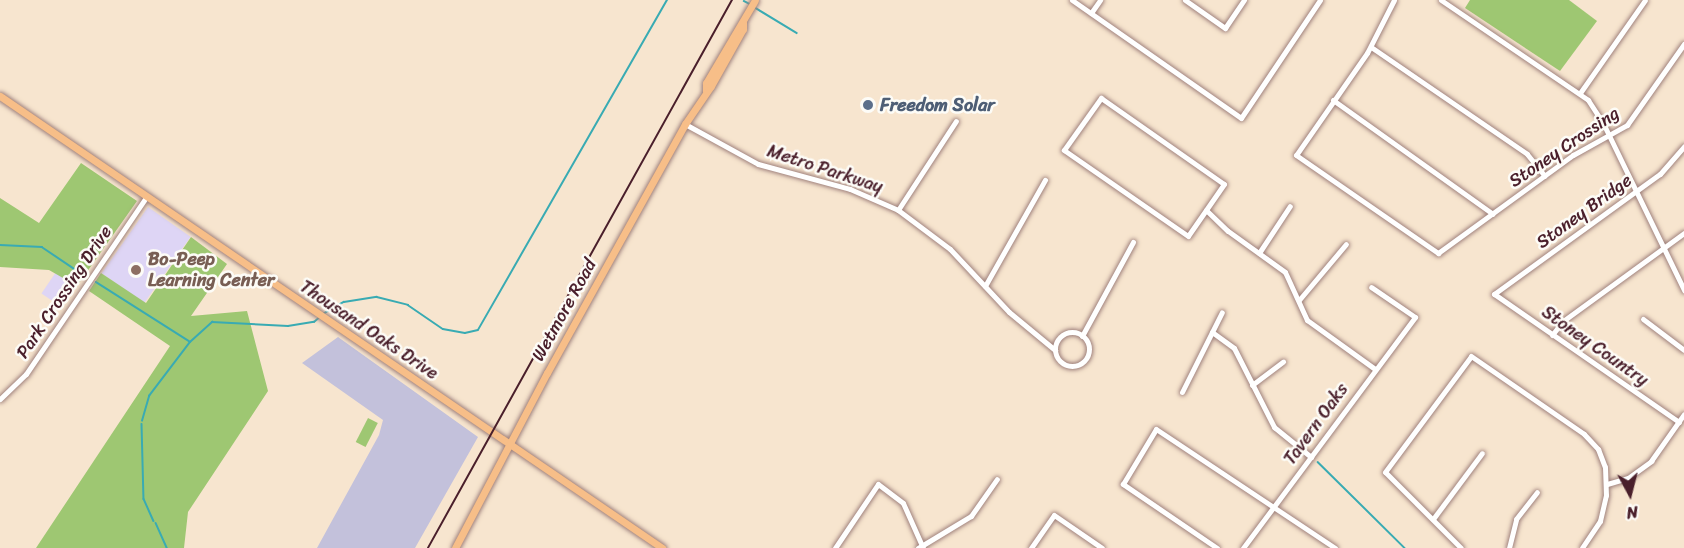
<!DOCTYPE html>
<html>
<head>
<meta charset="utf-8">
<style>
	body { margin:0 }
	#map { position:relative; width:1684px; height:548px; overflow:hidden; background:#f7e5cf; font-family:Sriracha,sans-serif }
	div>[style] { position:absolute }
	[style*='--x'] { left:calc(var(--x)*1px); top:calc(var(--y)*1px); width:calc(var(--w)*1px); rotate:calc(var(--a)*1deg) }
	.built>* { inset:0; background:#ded5f5; transform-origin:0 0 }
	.industrial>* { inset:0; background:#c3c1db }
	.green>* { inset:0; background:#9ec772; transform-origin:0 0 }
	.stream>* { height:1.5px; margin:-0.75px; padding:0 0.75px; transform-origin:0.75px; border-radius:0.75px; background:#39abb3 }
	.roads { filter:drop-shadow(0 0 2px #a0827d) drop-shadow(0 0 2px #a0827d) }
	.minor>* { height:5px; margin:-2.5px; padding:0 2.5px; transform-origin:2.5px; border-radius:2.5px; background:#fff }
	.minor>.ring { margin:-2.5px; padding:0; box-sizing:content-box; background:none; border:5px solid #fff; border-radius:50% }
	.major>* { height:7px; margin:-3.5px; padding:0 3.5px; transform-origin:3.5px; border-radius:3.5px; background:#f7be88 }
	.rail>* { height:1.5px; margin:-0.75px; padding:0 0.75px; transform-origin:0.75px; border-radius:0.75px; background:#4a1f2b }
	.dots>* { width:16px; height:16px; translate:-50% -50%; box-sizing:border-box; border:3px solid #fdfcf7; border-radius:50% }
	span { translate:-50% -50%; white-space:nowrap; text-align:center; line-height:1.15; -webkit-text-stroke:5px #fdfcf7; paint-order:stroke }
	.service-label { font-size:18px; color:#4e5e75; font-weight:700 }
	.left { translate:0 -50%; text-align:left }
	.street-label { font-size:18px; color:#4a1f2b }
	.education-label { font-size:18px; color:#785e54; font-weight:700 }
	.north { position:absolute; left:1600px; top:464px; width:60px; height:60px; -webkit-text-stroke:4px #fdfcf7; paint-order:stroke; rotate:173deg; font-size:16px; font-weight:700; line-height:24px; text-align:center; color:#4a1f2b }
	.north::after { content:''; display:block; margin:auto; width:21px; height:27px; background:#4a1f2b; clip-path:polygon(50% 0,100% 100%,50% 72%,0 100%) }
</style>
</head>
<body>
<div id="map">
	<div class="built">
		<div style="left:148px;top:207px;width:52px;height:81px;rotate:35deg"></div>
		<div style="left:56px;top:272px;width:25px;height:26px;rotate:34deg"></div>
	</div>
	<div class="industrial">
		<div style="clip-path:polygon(338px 337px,478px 437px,415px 548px,317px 548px,379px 435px,383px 420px,302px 363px)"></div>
	</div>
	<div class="green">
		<div style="clip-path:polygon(1470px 0,1569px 0,1597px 21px,1560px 71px,1465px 8px)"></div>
		<div style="clip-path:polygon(81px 163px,137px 201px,77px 286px,49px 270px,0 267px,0 198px,39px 223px)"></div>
		<div style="clip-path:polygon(191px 237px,227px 264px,191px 316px,247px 311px,268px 391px,188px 512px,184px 548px,36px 548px,170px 346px,89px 291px,101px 273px,146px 303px)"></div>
		<div style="left:368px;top:418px;width:11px;height:27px;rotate:27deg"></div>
	</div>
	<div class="stream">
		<div style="--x:744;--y:1;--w:7;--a:27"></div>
		<div style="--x:754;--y:7;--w:50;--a:31.2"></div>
		<div style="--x:0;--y:245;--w:42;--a:2.7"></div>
		<div style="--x:42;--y:247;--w:52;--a:34"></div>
		<div style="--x:96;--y:282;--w:110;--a:32.4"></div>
		<div style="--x:323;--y:314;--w:24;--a:-30"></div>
		<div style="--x:344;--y:302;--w:33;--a:-9"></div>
		<div style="--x:377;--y:297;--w:32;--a:14"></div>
		<div style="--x:408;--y:305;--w:42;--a:34.4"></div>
		<div style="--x:443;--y:329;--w:22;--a:10"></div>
		<div style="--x:465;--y:333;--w:13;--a:-13"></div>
		<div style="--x:478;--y:330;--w:380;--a:-60.2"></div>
		<div style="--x:142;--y:421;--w:26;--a:-74"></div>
		<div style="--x:149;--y:396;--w:68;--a:-52.8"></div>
		<div style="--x:190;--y:342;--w:30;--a:-42"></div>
		<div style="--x:212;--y:322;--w:76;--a:3"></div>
		<div style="--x:288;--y:326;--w:26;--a:-9"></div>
		<div style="--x:314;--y:322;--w:8;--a:-40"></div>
		<div style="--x:142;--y:424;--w:75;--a:88.5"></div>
		<div style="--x:144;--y:499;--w:24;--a:66"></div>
		<div style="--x:1318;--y:462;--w:122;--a:44.7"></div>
		<div style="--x:156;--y:523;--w:27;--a:66"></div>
	</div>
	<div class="roads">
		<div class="minor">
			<div style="--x:1072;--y:0;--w:206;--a:34.9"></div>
			<div style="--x:1241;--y:118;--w:142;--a:-56.2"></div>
			<div style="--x:1185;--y:0;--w:49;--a:35"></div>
			<div style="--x:1225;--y:28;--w:34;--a:-56"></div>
			<div style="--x:1394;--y:0;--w:59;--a:117"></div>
			<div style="--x:1367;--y:53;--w:124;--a:124.8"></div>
			<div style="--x:1296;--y:155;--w:173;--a:34.6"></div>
			<div style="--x:1438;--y:253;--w:167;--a:-36"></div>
			<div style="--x:1573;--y:155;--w:62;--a:-29.1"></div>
			<div style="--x:1627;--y:125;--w:99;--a:-54.9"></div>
			<div style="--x:1441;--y:0;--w:178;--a:34.2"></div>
			<div style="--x:1588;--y:100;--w:27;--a:57"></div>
			<div style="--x:1603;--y:123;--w:186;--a:64.1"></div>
			<div style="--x:1091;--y:13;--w:16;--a:-55"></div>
			<div style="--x:1371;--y:47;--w:189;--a:34.4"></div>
			<div style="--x:1527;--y:154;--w:28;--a:51"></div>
			<div style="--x:1580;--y:93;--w:113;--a:-55"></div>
			<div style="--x:1101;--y:98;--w:150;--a:35"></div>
			<div style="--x:1224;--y:184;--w:63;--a:124.7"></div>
			<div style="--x:1188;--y:236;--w:151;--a:-145.3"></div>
			<div style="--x:1064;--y:150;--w:64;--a:-54.6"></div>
			<div style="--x:1333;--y:100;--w:196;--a:35.5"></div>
			<div style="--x:685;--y:124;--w:83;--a:28.7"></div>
			<div style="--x:758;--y:164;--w:95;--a:15.2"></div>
			<div style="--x:850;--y:189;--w:52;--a:23.6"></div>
			<div style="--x:898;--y:210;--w:65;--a:36.9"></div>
			<div style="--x:950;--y:249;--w:86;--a:46.9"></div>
			<div style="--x:1009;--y:312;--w:60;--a:39.6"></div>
			<div style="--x:898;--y:210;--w:106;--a:-56.9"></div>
			<div style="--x:1206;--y:210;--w:30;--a:44"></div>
			<div style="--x:1228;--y:231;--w:70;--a:35.7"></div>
			<div style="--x:1285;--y:272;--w:53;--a:65.4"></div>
			<div style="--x:1307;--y:320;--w:84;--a:35.8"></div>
			<div style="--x:1259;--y:253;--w:56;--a:-56.6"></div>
			<div style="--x:985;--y:286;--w:122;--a:-60.5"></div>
			<div style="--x:1299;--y:300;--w:73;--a:-50"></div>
			<div style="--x:1643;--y:319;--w:51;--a:37.1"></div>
			<div style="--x:1212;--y:332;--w:27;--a:36"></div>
			<div style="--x:1234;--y:348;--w:89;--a:63.1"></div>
			<div style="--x:1274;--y:427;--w:48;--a:39"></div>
			<div class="ring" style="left:1055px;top:332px;width:29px;height:29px"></div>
			<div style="--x:1552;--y:335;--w:18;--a:-52"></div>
			<div style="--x:1563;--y:321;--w:150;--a:-36"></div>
			<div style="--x:1082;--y:336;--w:107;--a:-61.5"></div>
			<div style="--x:1252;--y:385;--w:39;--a:-37"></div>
			<div style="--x:1182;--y:392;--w:89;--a:-63.4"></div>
			<div style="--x:0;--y:399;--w:36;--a:-44"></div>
			<div style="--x:26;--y:374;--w:215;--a:-55.8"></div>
			<div style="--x:1679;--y:422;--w:225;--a:-145.3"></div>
			<div style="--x:1494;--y:294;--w:205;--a:-35.9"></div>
			<div style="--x:1660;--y:174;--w:37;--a:-49"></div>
			<div style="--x:1607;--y:484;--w:22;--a:-16"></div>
			<div style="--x:1628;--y:478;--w:29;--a:-36"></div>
			<div style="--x:1651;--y:461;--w:57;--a:-54.9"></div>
			<div style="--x:1433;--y:519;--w:82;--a:-53.4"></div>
			<div style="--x:835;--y:548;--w:77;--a:-56.1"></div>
			<div style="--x:878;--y:484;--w:31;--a:37"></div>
			<div style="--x:903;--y:503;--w:49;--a:66"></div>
			<div style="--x:918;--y:548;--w:62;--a:-31.1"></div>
			<div style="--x:971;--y:516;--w:45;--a:-54.9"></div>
			<div style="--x:1031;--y:548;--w:40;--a:-55.1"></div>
			<div style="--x:1054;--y:515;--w:58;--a:34.5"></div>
			<div style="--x:1217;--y:548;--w:114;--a:-145.8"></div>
			<div style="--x:1123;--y:484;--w:64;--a:-59"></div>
			<div style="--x:1156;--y:429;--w:215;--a:33.6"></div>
			<div style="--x:1243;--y:548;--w:288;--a:-53.3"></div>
			<div style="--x:1415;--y:317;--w:53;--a:-145.7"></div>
			<div style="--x:1461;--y:548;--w:107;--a:-135"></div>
			<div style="--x:1385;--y:472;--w:144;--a:-53.4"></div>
			<div style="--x:1471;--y:356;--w:137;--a:34.6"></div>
			<div style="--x:1584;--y:434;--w:21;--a:47"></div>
			<div style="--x:1598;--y:449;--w:19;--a:69"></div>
			<div style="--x:1605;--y:467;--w:28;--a:88"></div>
			<div style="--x:1606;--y:495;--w:27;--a:103"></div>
			<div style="--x:1600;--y:521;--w:32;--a:124"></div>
			<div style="--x:1509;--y:548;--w:30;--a:-76"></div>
			<div style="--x:1516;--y:519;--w:34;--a:-52"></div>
		</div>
		<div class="major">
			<div style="--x:706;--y:91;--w:8;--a:-90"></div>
			<div style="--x:706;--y:83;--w:96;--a:-59.4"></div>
			<div style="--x:0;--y:96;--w:802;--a:34.32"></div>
			<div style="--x:455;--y:548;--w:198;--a:-62.3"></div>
			<div style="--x:547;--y:373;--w:285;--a:-61"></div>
			<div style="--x:685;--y:124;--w:46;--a:-55.6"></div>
			<div style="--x:711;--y:86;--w:65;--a:-60.7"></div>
			<div style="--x:743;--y:29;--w:7;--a:-90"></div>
		</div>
	</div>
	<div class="rail">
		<div style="--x:428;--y:548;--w:627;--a:-60.98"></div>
	</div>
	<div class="dots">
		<div style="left:868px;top:105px;background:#5c6f8a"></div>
		<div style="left:136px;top:270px;background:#8d6e63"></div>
	</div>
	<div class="service-label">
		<span class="left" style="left:880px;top:105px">Freedom Solar</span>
	</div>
	<div class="street-label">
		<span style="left:1564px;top:147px;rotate:-34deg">Stoney Crossing</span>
		<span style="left:825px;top:169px;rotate:18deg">Metro Parkway</span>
		<span style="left:1584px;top:211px;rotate:-36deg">Stoney Bridge</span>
		<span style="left:64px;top:292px;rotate:-56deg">Park Crossing Drive</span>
		<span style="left:564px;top:310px;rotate:-61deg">Wetmore Road</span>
		<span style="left:369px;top:330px;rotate:34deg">Thousand Oaks Drive</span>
		<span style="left:1595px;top:346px;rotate:35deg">Stoney Country</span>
		<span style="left:1316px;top:424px;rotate:-54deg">Tavern Oaks</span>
	</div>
	<div class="education-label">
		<span class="left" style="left:148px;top:270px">Bo-Peep<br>Learning Center</span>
	</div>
	<div class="north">N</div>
</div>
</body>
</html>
